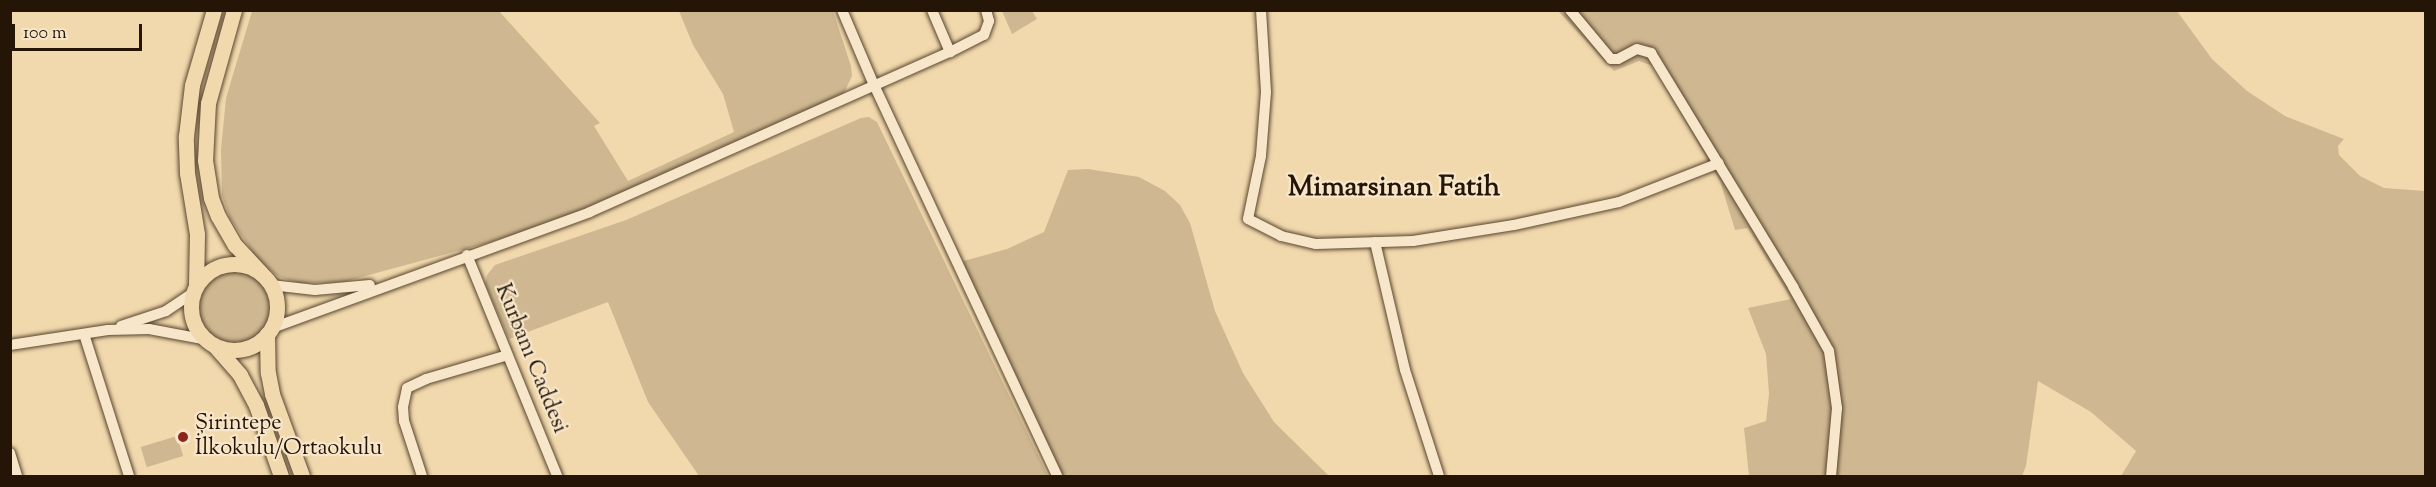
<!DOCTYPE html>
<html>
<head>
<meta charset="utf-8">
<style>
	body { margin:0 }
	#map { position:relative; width:2436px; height:487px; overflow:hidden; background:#f2d9ad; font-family:"Sorts Mill Goudy",serif }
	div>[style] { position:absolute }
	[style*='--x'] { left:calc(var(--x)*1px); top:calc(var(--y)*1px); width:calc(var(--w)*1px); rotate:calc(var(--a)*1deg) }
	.green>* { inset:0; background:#cfb891; transform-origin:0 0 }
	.round { border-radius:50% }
	.roads { filter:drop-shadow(0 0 2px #584630) drop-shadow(0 0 2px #584630) }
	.minor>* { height:10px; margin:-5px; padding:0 5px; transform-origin:5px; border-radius:5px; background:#f7e6ca }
	.highway>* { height:15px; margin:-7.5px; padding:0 7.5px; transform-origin:7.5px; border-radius:7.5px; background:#f2d9ad }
	.highway>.ring { margin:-7.5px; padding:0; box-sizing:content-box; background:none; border:15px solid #f2d9ad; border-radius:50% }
	.dots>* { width:16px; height:16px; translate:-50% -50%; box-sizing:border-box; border:3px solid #f7e6ca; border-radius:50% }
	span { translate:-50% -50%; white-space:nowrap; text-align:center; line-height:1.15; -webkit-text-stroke:4.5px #f7e6ca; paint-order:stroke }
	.street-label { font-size:22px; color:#241507 }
	.poi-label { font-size:22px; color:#241507 }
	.left { translate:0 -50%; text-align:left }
	.district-label { font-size:28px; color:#241507; font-weight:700 }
	.frame { position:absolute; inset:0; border:12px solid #241507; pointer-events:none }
	.scale { position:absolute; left:12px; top:24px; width:130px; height:27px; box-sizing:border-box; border:3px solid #241507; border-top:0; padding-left:8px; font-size:18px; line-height:21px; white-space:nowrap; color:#241507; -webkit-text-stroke:4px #f7e6ca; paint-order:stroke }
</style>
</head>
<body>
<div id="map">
	<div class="green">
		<div style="clip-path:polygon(252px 11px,499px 11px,600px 123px,594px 126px,628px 181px,734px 132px,723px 94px,693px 45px,679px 11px,833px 11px,851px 66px,852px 76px,843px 95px,596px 206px,491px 242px,343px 282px,300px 283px,279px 277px,259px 261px,230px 218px,222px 195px,221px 149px,226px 98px)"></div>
		<div style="clip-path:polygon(1002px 11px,1032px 11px,1037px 19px,1012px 34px)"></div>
		<div style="clip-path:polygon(1558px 11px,2177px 11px,2212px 59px,2247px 91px,2285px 116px,2344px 139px,2338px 146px,2339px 155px,2360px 176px,2384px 188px,2425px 191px,2425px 476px,2121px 476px,2136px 451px,2091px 412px,2038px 381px,2026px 466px,2022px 476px,1749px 476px,1744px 428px,1766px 421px,1769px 394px,1766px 354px,1748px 308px,1791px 299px,1748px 228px,1735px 230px,1720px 181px,1653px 66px,1639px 61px,1614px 71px)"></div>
		<div style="clip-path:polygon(861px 118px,869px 117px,877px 122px,1048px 476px,699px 476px,648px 402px,608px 302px,509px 339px,485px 284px,487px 275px,495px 265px,626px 220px)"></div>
		<div style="clip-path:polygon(1088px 169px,1139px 177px,1165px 191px,1180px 205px,1190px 223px,1215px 311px,1243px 373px,1274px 422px,1329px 476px,1063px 476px,960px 262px,1007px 249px,1044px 232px,1068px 170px)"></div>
		<div class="round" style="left:197px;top:270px;width:74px;height:74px"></div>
		<div style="left:177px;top:436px;width:21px;height:38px;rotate:73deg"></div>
	</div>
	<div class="roads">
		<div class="minor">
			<div style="--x:842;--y:10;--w:82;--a:66.9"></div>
			<div style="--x:874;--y:85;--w:432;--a:64.9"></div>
			<div style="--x:932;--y:10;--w:46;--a:66.8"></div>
			<div style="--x:1261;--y:10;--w:82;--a:86.5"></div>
			<div style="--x:1266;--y:92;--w:64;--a:94.5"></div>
			<div style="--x:1261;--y:156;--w:64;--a:101.7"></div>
			<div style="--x:1248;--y:219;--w:37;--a:27"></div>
			<div style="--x:1281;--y:236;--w:36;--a:13"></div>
			<div style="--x:1316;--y:244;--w:97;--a:-1.8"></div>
			<div style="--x:1413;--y:241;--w:102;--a:-9"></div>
			<div style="--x:1514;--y:225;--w:107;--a:-12.4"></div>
			<div style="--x:1619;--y:202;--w:107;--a:-21.3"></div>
			<div style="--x:1570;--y:10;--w:64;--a:50.1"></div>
			<div style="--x:1611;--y:59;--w:7;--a:0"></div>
			<div style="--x:1618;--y:59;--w:21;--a:-28"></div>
			<div style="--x:1637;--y:49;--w:15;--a:16"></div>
			<div style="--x:1651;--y:53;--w:274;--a:58.7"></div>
			<div style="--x:1793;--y:287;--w:73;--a:60.6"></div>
			<div style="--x:1829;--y:351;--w:58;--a:82"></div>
			<div style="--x:1837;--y:408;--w:68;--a:95"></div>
			<div style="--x:1375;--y:242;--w:131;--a:76.8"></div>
			<div style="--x:1405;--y:370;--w:111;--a:72.2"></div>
			<div style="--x:467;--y:255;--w:239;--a:67.8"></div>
			<div style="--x:271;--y:285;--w:44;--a:6.5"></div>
			<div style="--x:315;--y:290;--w:55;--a:-5.2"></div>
			<div style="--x:121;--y:326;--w:47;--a:-18.4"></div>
			<div style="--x:166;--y:311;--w:32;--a:-34"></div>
			<div style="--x:272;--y:328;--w:338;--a:-20"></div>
			<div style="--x:590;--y:212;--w:394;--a:-24"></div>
			<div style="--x:950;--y:52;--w:38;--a:-27"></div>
			<div style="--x:984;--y:35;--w:15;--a:-70"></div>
			<div style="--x:989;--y:21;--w:11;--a:-105"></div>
			<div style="--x:84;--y:334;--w:149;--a:72.4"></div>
			<div style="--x:10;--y:345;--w:99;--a:-8.7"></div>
			<div style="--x:108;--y:330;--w:41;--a:-1.4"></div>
			<div style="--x:149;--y:329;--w:59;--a:10.7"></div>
			<div style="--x:10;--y:453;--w:24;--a:73"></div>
			<div style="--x:422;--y:476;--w:58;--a:-108.1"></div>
			<div style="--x:404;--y:421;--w:14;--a:-94"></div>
			<div style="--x:403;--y:407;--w:19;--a:-78"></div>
			<div style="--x:407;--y:388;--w:21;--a:-25"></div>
			<div style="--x:426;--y:379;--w:85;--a:-16.3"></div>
		</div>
		<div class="highway">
			<div style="--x:234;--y:10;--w:97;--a:105.6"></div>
			<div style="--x:208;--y:103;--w:57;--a:93"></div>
			<div style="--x:205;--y:160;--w:38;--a:81"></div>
			<div style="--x:211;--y:198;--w:19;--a:69"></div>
			<div style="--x:218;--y:216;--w:34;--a:60"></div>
			<div style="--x:235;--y:245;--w:38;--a:47"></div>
			<div class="ring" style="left:191px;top:264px;width:71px;height:71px"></div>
			<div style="--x:196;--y:286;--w:52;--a:-88.9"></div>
			<div style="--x:197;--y:234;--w:62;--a:-99.3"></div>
			<div style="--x:187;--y:173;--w:37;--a:-92"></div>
			<div style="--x:186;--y:136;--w:51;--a:-83.3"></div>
			<div style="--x:192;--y:85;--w:78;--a:-73.7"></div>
			<div style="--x:267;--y:334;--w:39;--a:89"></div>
			<div style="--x:268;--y:373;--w:21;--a:79"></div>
			<div style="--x:272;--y:394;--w:87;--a:69.9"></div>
			<div style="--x:215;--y:346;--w:38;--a:49"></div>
			<div style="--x:240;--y:375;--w:34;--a:62"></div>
			<div style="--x:256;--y:405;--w:75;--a:70.6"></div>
		</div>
	</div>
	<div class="dots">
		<div style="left:183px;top:437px;background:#8f2418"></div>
	</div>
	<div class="street-label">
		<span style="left:530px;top:359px;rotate:68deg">Kurbanı Caddesi</span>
	</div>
	<div class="poi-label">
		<span class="left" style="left:195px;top:437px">Şirintepe<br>İlkokulu/Ortaokulu</span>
	</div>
	<div class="district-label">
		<span style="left:1394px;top:188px">Mimarsinan Fatih</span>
	</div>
	<div class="frame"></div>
	<div class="scale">100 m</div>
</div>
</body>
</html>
